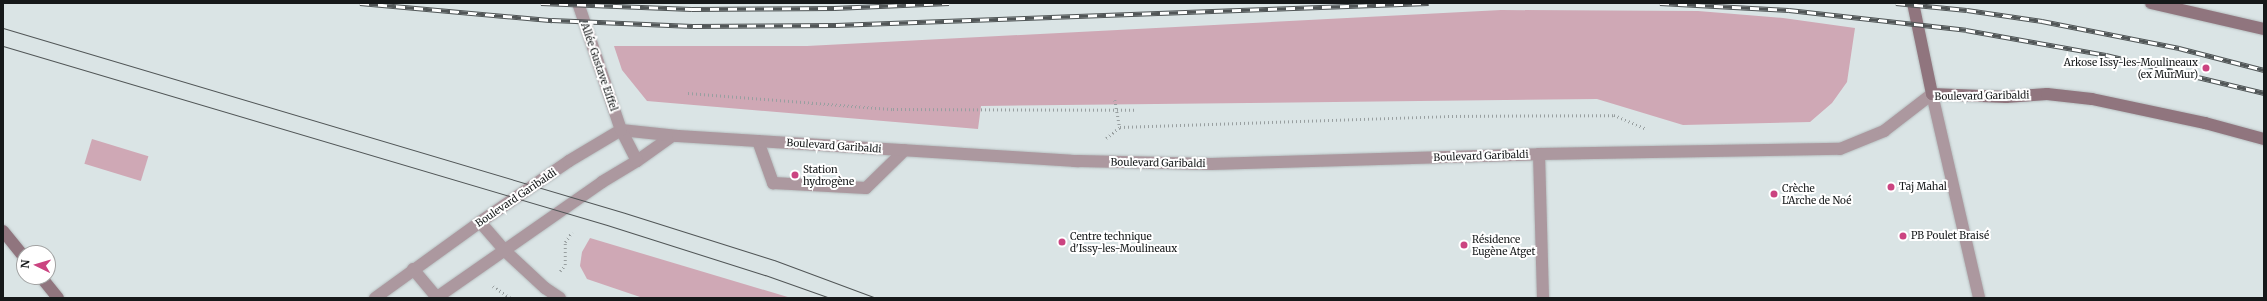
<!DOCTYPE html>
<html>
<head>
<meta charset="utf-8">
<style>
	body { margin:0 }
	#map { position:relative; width:2267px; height:301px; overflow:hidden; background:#dae4e5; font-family:Merriweather,serif }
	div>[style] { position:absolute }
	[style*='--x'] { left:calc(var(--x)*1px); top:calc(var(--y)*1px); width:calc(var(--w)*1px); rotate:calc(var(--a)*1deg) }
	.green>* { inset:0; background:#cfa8b5; transform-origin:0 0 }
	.path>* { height:2.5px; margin-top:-1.25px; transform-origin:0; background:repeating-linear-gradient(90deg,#989fa0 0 1px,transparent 0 4px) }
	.roads { filter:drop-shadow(0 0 1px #b7bfc0) drop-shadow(0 0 1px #b7bfc0) }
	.lane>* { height:12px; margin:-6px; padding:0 6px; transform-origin:6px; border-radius:6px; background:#ac989f }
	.street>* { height:12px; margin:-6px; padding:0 6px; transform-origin:6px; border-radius:6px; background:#ac989f }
	.secondary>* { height:12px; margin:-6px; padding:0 6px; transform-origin:6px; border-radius:6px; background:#90757e }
	.tram>* { height:1px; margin:-0.5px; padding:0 0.5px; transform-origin:0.5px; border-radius:0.5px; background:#515657 }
	.rail>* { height:4.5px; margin-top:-2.25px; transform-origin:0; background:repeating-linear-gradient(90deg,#fff 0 9px,#515657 0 18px); box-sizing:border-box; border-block:1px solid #515657 }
	.dots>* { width:11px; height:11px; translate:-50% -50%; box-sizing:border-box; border:2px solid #fff; border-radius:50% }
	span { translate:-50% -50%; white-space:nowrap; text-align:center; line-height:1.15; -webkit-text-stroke:4px #fff; paint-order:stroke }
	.poi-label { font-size:10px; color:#16191a }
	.right { translate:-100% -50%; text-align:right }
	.left { translate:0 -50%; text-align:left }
	.street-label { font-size:10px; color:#16191a }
	.frame { position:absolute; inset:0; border:4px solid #16191a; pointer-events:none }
	.north { position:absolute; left:16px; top:245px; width:40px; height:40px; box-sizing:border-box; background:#fff; border:1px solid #a2a3a3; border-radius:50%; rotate:275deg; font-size:11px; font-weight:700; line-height:16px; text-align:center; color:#16191a }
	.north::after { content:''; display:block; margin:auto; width:14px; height:18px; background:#cb4481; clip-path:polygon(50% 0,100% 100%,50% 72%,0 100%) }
</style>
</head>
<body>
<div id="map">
	<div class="green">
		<div style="clip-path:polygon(1501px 10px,1698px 11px,1783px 18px,1855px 28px,1847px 82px,1832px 103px,1810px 122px,1683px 125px,1597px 99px,981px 106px,978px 129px,647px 101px,622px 70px,614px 46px,807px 46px)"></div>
		<div style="left:92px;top:139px;width:59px;height:26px;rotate:17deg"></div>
		<div style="clip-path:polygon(590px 238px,791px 298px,643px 298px,587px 279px,580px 266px,582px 252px)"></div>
	</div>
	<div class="path">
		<div style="--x:688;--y:93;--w:206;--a:4.5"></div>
		<div style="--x:893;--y:109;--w:243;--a:0.2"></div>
		<div style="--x:1115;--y:100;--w:27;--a:80"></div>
		<div style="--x:1106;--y:138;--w:18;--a:-38"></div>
		<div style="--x:1120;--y:127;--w:328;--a:-1.9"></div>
		<div style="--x:1448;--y:116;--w:166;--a:-0.3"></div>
		<div style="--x:1614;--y:115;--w:34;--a:23"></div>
		<div style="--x:560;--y:271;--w:8;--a:-50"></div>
		<div style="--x:565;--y:265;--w:23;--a:-90"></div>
		<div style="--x:565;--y:242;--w:12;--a:-55"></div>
		<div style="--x:493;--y:286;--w:22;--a:34"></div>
	</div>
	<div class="roads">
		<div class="lane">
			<div style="--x:758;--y:141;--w:45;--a:70.3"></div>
			<div style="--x:773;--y:183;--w:93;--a:3.1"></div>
			<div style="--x:866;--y:188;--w:54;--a:-44.3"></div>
		</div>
		<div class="street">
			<div style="--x:1539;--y:154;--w:144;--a:88.4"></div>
			<div style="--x:637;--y:161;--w:43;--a:-35.5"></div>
			<div style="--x:480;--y:222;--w:37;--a:49"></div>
			<div style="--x:504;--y:250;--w:56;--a:42.8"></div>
			<div style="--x:545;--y:288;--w:18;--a:34"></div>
			<div style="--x:413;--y:269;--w:38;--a:50"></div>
			<div style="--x:375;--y:298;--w:130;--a:-35.9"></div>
			<div style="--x:480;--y:222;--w:108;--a:-34.4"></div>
			<div style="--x:569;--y:161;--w:61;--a:-30.8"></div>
			<div style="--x:621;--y:130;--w:57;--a:6"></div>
			<div style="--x:678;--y:136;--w:401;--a:3.6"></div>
			<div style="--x:1078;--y:161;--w:133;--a:1.3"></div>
			<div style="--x:1211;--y:164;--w:328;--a:-1.7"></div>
			<div style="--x:1539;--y:154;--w:301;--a:-1"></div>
			<div style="--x:1840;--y:149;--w:48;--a:-22.2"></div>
			<div style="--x:1884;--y:131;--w:61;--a:-37.6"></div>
			<div style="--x:1932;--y:94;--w:209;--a:77"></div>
			<div style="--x:436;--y:298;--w:203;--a:-34.9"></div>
			<div style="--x:602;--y:182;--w:41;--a:-31"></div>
			<div style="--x:637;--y:161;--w:35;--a:-117"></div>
			<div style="--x:621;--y:130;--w:134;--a:-108.7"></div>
		</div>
		<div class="secondary">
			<div style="--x:1913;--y:3;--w:93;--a:78.2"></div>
			<div style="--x:1932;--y:94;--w:74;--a:2.3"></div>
			<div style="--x:2006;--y:97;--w:41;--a:-4.2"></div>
			<div style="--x:2047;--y:94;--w:45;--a:6.3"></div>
			<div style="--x:2092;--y:99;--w:116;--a:12"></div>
			<div style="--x:2205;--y:123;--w:61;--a:15.2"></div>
			<div style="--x:2151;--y:3;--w:116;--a:13"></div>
			<div style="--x:3;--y:231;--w:33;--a:51"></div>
			<div style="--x:41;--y:277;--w:27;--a:51"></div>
		</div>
	</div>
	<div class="tram">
		<div style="--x:3;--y:28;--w:649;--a:16.56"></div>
		<div style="--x:625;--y:213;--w:156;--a:17.5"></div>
		<div style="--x:774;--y:260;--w:109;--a:20.4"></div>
		<div style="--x:3;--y:46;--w:630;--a:16.51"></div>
		<div style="--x:607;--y:225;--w:166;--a:17.6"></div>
		<div style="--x:765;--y:275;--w:69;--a:19.5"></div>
	</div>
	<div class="rail">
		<div style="--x:360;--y:3;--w:193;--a:5.1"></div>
		<div style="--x:552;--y:20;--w:141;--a:2.4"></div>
		<div style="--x:693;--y:26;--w:143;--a:-0.4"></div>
		<div style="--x:836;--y:25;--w:593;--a:-2.12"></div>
		<div style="--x:541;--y:3;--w:151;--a:2.3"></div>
		<div style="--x:692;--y:9;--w:142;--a:-0.4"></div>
		<div style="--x:834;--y:8;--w:115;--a:-2.5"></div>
		<div style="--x:1660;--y:3;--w:129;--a:3.1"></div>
		<div style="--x:1789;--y:10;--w:178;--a:6.4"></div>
		<div style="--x:1966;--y:30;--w:142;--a:10.1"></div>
		<div style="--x:2106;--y:55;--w:163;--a:13.5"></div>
		<div style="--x:1896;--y:3;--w:71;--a:5.6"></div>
		<div style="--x:1967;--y:10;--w:76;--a:8.3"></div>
		<div style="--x:2042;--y:21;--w:140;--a:11.1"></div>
		<div style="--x:2179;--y:48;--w:88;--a:14.5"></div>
	</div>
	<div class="dots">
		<div style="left:2206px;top:68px;background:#cb4481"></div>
		<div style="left:795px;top:175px;background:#cb4481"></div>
		<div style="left:1891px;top:187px;background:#cb4481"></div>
		<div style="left:1774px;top:194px;background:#cb4481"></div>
		<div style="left:1903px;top:236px;background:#cb4481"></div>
		<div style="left:1062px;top:242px;background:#cb4481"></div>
		<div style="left:1464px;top:245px;background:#cb4481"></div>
	</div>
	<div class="poi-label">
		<span class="right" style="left:2198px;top:68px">Arkose Issy-les-Moulineaux<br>(ex MurMur)</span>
		<span class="left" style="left:803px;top:175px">Station<br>hydrogène</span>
		<span class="left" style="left:1899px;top:187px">Taj Mahal</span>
		<span class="left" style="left:1782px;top:194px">Crèche<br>L'Arche de Noé</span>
		<span class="left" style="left:1070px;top:242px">Centre technique<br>d'Issy-les-Moulineaux</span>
		<span class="left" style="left:1911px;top:236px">PB Poulet Braisé</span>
		<span class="left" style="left:1472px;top:245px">Résidence<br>Eugène Atget</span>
	</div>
	<div class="street-label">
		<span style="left:599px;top:67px;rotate:71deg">Allée Gustave Eiffel</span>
		<span style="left:1982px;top:96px;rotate:-1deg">Boulevard Garibaldi</span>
		<span style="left:834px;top:146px;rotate:4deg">Boulevard Garibaldi</span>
		<span style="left:1481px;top:156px;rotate:-2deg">Boulevard Garibaldi</span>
		<span style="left:1158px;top:163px;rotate:1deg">Boulevard Garibaldi</span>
		<span style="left:516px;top:198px;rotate:-34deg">Boulevard Garibaldi</span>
	</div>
	<div class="frame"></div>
	<div class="north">N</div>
</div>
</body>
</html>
